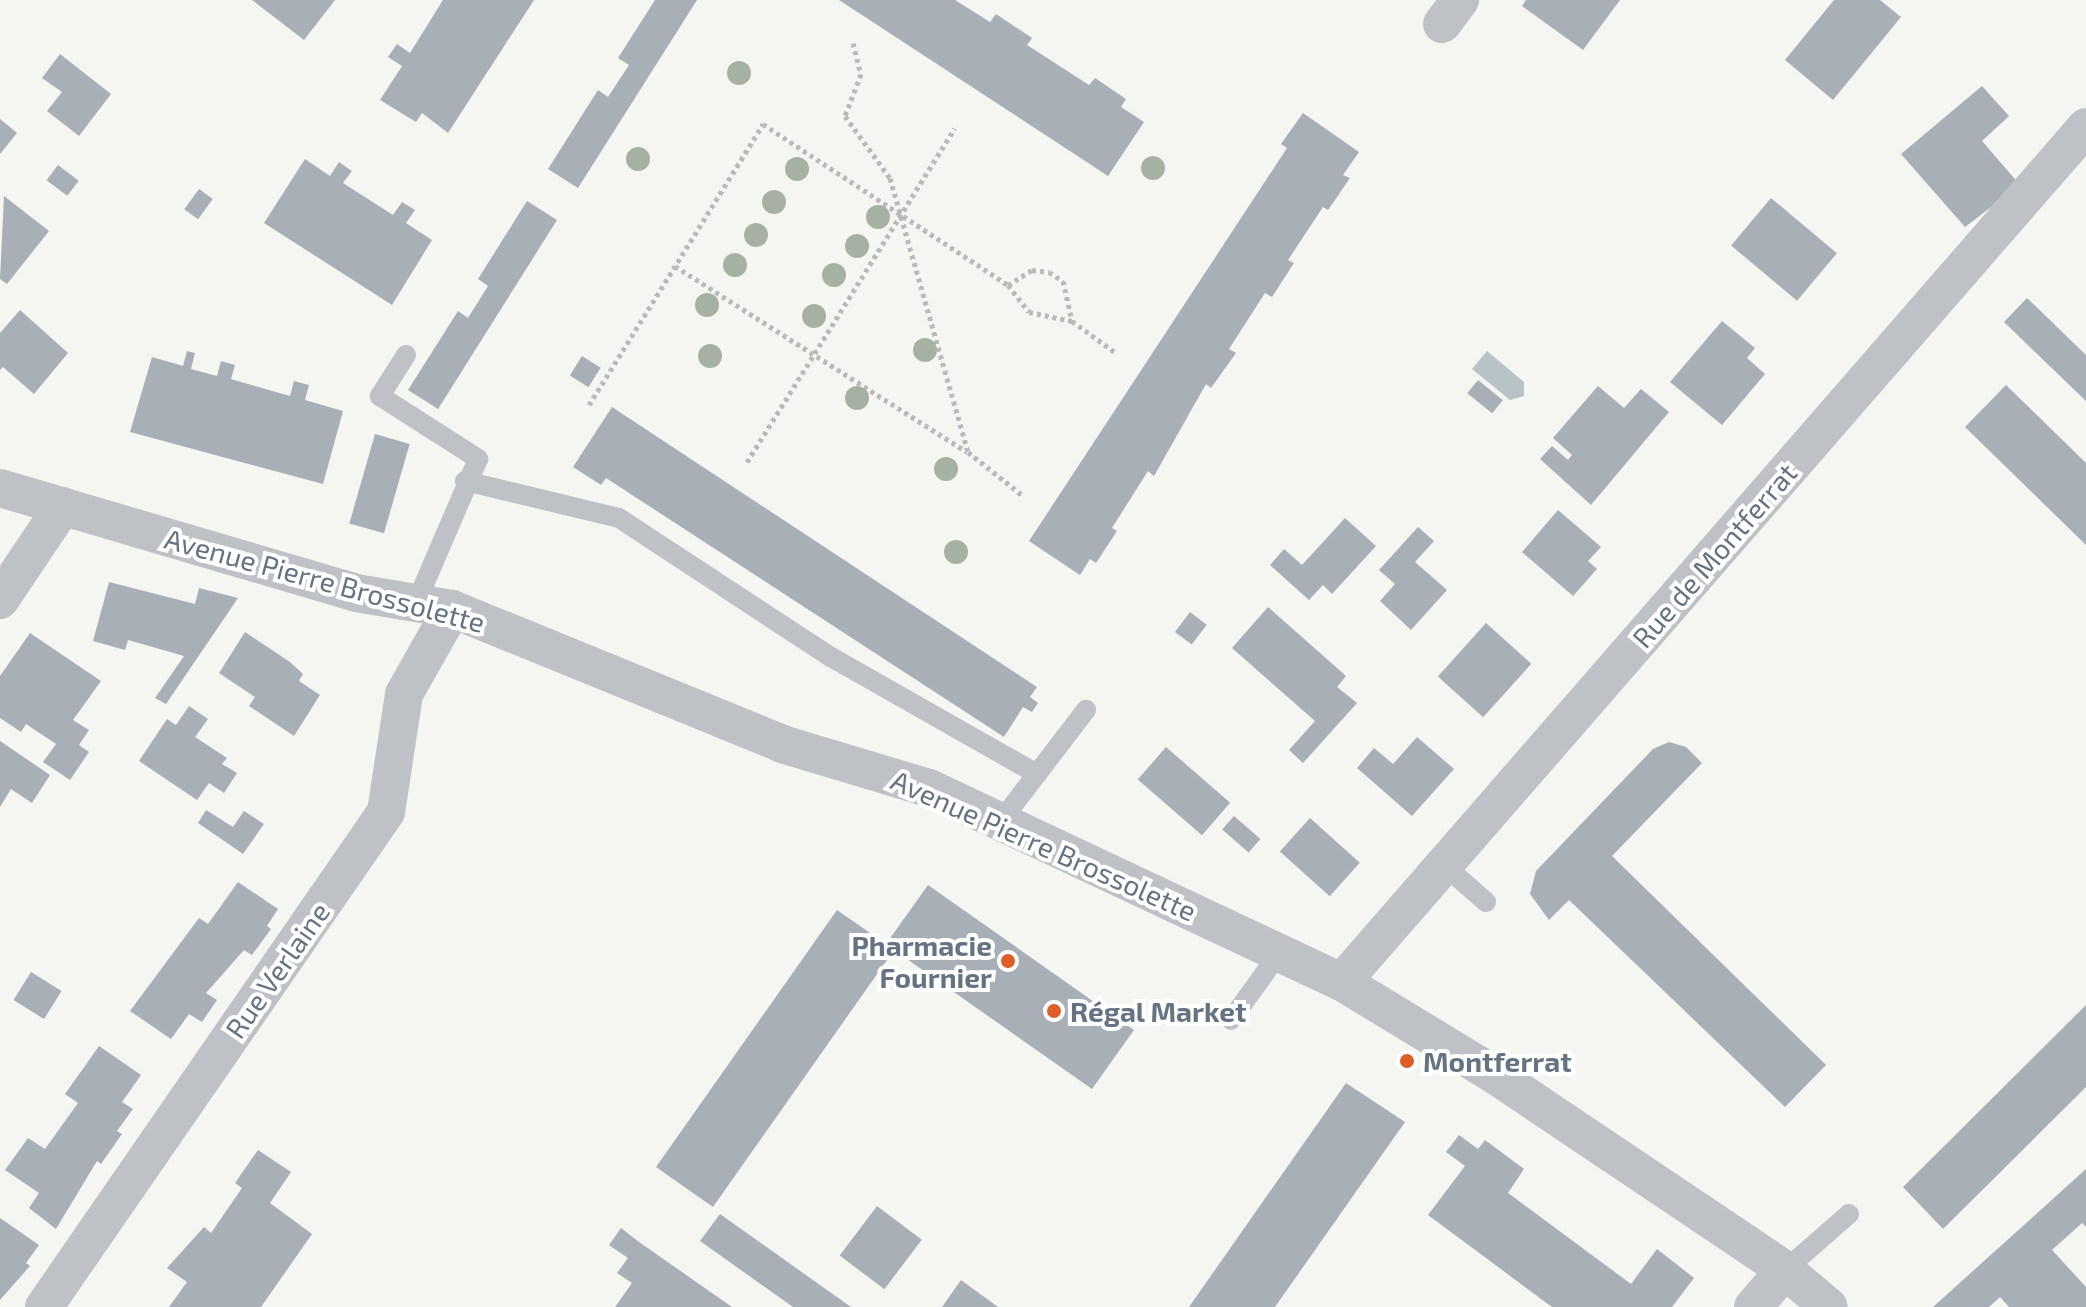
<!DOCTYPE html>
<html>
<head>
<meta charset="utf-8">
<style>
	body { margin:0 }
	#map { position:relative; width:2086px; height:1307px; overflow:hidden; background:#f5f5f1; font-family:"Exo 2",sans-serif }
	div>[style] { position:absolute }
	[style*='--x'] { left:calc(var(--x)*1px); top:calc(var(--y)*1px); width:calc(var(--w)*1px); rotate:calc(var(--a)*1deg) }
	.water>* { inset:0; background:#b8c3c8 }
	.building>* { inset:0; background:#a9afb6; transform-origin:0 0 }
	.path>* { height:5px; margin-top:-2.5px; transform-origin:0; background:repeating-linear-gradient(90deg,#b8babd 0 4px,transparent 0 8px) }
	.service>* { height:20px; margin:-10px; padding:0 10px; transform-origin:10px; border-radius:10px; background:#bec1c5 }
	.minor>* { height:38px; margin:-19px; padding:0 19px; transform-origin:19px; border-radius:19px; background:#bec1c5 }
	.trees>* { width:24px; height:24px; margin:-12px; border-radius:50%; background:#a6b1a3 }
	.dots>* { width:22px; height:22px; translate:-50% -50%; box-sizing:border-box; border:4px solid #fff; border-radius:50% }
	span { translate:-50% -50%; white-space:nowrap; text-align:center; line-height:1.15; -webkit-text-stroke:8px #fff; paint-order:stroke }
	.street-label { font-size:28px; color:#657382 }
	.poi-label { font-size:28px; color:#657382; font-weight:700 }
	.right { translate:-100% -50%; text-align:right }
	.left { translate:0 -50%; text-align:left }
</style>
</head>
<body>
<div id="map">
	<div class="water">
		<div style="clip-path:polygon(1487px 351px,1524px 382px,1524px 396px,1510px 400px,1472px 369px)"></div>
	</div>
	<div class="building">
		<div style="clip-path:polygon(252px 0,335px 0,304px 40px)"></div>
		<div style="clip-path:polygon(443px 0,534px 0,448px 133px,422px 113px,416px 122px,380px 100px,402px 66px,388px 57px,397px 44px,410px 53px)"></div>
		<div style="clip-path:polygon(655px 0,697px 0,578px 188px,548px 169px,598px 90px,608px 97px,629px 65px,618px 58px)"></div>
		<div style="clip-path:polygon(839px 0,955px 0,990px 22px,996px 14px,1032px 38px,1027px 45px,1089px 85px,1095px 78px,1126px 99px,1121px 107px,1144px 122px,1108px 176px)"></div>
		<div style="clip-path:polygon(1526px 0,1620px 0,1583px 50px,1522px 6px)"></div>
		<div style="clip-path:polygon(1834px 0,1880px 0,1901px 17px,1833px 100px,1785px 60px)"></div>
		<div style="clip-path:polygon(60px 54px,111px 94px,79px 136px,47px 111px,62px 92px,42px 78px)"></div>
		<div style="clip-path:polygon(1982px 86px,2009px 116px,1982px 141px,2020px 185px,1965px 227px,1901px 154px)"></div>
		<div style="clip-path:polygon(1303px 113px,1359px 152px,1343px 175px,1350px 178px,1328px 210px,1323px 207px,1288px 260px,1294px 263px,1272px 297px,1265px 293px,1229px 349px,1236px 353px,1211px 388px,1206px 384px,1154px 476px,1148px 471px,1112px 528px,1117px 531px,1096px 563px,1090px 559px,1080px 575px,1029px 541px,1287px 148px,1281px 144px)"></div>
		<div style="clip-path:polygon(0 119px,17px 133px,0 154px)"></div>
		<div style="clip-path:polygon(305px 159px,330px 176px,339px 162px,352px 171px,343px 183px,393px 215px,402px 202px,415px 210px,406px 223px,432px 240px,392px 305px,264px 223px)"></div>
		<div style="left:58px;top:165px;width:26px;height:19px;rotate:37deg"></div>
		<div style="left:199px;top:189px;width:17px;height:25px;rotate:36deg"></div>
		<div style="clip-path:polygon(4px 196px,49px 231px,7px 284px,0 279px)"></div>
		<div style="left:1771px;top:198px;width:86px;height:62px;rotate:40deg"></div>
		<div style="clip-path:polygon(527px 201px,557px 220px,438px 409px,408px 390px,458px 311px,468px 318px,488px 286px,478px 279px)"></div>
		<div style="clip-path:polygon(2027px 298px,2086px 355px,2086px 401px,2004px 322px)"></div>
		<div style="clip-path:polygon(20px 310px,68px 353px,34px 394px,3px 367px,0 370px,0 333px)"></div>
		<div style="clip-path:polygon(1722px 321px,1755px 348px,1747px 358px,1765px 374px,1722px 425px,1670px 382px)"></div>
		<div style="clip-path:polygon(187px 351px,195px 353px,191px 369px,217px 376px,221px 361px,235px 365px,231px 379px,290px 396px,294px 381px,309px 385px,305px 400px,343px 411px,323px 484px,130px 432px,152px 357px,183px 366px)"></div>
		<div style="left:582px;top:356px;width:22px;height:23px;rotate:32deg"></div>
		<div style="left:1478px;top:380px;width:32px;height:17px;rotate:39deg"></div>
		<div style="clip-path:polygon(2006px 385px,2086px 463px,2086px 545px,1965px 427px)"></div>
		<div style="clip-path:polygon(1598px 386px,1624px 408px,1641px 389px,1669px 412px,1591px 505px,1540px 459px,1552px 446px,1568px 460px,1572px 455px,1553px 438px)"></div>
		<div style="clip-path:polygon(612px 407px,1037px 687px,1030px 697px,1038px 703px,1032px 712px,1023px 707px,1004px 737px,606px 478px,601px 485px,573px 467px)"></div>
		<div style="left:375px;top:434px;width:36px;height:93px;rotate:16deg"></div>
		<div style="clip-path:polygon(1558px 510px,1601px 547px,1588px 561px,1597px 569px,1573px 596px,1522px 552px)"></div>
		<div style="clip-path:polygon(1345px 518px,1376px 546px,1332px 594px,1323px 585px,1309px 600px,1270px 565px,1284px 549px,1302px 565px)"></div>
		<div style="clip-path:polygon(1418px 527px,1434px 541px,1415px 562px,1447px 590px,1411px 630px,1380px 601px,1395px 584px,1379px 570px)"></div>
		<div style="clip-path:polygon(109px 582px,195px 604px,199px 588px,238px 598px,166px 704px,155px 698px,184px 656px,128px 640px,125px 650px,93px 641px)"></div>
		<div style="clip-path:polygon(1268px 607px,1346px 676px,1337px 687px,1357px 703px,1303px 763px,1289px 750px,1315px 721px,1232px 648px)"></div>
		<div style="left:1190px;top:612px;width:21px;height:25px;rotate:37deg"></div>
		<div style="left:1486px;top:623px;width:61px;height:72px;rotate:42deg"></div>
		<div style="clip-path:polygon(245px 632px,290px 662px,303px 674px,299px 681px,320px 695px,294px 736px,249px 706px,255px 697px,219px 673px)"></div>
		<div style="clip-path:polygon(30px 633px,101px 681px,73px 720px,89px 730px,79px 745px,89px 752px,70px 780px,43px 762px,56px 744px,26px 724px,21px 732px,0 718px,0 676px)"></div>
		<div style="clip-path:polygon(189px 706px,208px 719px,195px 737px,227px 758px,222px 764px,237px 773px,224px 793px,209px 783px,197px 800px,139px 761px,167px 719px,176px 725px)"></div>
		<div style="clip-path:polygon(1417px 737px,1454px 769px,1412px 816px,1357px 768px,1374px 748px,1393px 764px)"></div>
		<div style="clip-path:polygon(0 741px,50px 775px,32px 803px,11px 789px,0 807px)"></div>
		<div style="clip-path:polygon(1669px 742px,1686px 747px,1702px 763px,1612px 856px,1826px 1065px,1785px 1107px,1569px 900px,1549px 920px,1530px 894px,1536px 871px,1653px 749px)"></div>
		<div style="left:1166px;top:747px;width:85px;height:43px;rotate:41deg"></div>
		<div style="clip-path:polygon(206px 810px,233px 827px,244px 811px,264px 824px,243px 854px,198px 823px)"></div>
		<div style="left:1234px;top:816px;width:35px;height:18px;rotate:41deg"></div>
		<div style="left:1310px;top:818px;width:67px;height:45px;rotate:42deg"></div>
		<div style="clip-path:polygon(238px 882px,278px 909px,267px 926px,271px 929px,252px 955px,244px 950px,206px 993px,217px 1000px,202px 1022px,189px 1014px,171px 1039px,130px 1011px,199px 918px,208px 924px)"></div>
		<div style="clip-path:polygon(928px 885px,1134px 1030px,1092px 1089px,894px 950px,713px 1207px,656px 1167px,837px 910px,886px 944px)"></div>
		<div style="left:31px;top:972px;width:36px;height:33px;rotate:32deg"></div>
		<div style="clip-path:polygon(2086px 1005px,2086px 1087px,1943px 1229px,1903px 1187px)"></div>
		<div style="clip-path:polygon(99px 1046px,141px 1075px,122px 1102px,133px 1109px,117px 1131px,122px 1134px,101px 1164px,97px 1161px,56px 1229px,29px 1208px,39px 1193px,5px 1170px,28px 1138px,45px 1149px,78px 1103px,65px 1094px)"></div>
		<div style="clip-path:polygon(1346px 1083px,1405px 1122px,1275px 1307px,1189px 1307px)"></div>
		<div style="clip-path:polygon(1459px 1135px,1478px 1149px,1485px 1140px,1524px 1169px,1508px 1193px,1631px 1284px,1657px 1249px,1694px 1278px,1672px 1307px,1552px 1307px,1428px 1215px,1465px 1166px,1446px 1152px)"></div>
		<div style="clip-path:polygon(258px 1150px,291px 1172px,270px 1203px,312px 1234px,261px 1307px,169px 1307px,187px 1282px,167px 1268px,204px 1227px,211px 1233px,242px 1188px,235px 1183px)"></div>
		<div style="clip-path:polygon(2086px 1169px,2086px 1227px,2082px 1223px,2052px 1250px,2086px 1287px,2086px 1307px,2009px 1307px,2000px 1297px,1989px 1307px,1933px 1307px)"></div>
		<div style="left:877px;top:1206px;width:56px;height:62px;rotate:37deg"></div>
		<div style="clip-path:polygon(720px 1214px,851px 1307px,793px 1307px,700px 1241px)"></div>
		<div style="clip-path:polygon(0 1218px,39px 1245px,26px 1263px,30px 1266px,0 1300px)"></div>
		<div style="clip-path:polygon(621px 1228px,639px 1242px,732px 1307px,615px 1307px,632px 1283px,617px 1273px,628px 1258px,609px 1245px)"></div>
		<div style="clip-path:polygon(961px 1280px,998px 1307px,942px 1307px)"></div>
	</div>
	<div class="path">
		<div style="--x:853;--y:43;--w:32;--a:76"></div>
		<div style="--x:861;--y:74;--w:45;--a:110.9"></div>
		<div style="--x:845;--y:116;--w:77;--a:54"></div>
		<div style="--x:890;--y:178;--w:285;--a:74.1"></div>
		<div style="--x:968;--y:452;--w:69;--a:38.5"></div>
		<div style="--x:675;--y:266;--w:346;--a:32.5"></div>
		<div style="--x:1008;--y:285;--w:28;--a:-32"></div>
		<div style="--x:1032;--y:270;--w:17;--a:7"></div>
		<div style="--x:1049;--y:272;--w:17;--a:33"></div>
		<div style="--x:1063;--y:281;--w:41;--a:77.3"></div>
		<div style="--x:589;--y:405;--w:331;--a:-58.2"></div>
		<div style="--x:763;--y:124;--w:293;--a:33.3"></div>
		<div style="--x:1008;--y:285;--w:34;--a:52"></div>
		<div style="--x:1029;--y:312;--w:44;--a:11.8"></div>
		<div style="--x:1072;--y:321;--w:54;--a:36"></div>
		<div style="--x:747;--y:462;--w:393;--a:-58.1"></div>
	</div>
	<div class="service">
		<div style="--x:406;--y:355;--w:49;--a:122.4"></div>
		<div style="--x:380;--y:396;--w:117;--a:32.7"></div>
		<div style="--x:478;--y:459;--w:157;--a:113.3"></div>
		<div style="--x:465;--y:481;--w:158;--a:13.5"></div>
		<div style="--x:619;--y:518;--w:254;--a:33.3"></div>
		<div style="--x:831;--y:657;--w:237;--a:29.6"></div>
		<div style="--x:1001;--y:821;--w:140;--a:-52.6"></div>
		<div style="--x:1444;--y:865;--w:56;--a:41.4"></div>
		<div style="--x:1231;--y:1020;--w:84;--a:-54.2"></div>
		<div style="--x:1785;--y:1270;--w:85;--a:-41.2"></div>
	</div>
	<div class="minor">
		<div style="--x:1442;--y:24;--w:30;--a:-53"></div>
		<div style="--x:0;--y:488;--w:371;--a:16.4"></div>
		<div style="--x:356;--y:593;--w:97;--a:9.5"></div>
		<div style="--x:452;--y:609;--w:357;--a:22.2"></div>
		<div style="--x:782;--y:744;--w:153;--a:16.7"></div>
		<div style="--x:929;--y:788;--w:456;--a:25.2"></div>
		<div style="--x:1342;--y:982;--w:179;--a:31.3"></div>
		<div style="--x:1495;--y:1075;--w:349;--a:33.9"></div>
		<div style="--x:1785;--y:1270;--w:57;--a:40.1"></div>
		<div style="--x:0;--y:600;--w:113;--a:-56.2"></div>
		<div style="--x:1342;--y:982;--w:1133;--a:-48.97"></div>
		<div style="--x:44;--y:1307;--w:602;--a:-55.36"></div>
		<div style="--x:386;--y:812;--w:119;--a:-81.3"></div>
		<div style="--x:404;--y:694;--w:98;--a:-60.5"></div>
		<div style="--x:1753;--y:1307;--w:49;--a:-49.1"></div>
	</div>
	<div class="trees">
		<div style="left:739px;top:73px"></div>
		<div style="left:638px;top:159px"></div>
		<div style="left:1153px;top:168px"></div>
		<div style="left:797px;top:169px"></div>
		<div style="left:774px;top:202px"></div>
		<div style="left:878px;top:217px"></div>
		<div style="left:756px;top:235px"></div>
		<div style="left:857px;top:246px"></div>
		<div style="left:735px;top:265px"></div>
		<div style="left:834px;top:275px"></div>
		<div style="left:707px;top:305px"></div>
		<div style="left:814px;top:316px"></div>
		<div style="left:925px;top:350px"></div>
		<div style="left:710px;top:356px"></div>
		<div style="left:857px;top:398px"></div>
		<div style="left:946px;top:469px"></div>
		<div style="left:956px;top:552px"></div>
	</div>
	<div class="dots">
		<div style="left:1008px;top:961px;background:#de5d28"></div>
		<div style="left:1054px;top:1011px;background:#de5d28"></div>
		<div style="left:1407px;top:1061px;background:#de5d28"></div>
	</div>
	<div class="street-label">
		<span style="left:1714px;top:555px;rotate:-49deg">Rue de Montferrat</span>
		<span style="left:325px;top:580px;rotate:15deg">Avenue Pierre Brossolette</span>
		<span style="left:1044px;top:845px;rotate:24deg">Avenue Pierre Brossolette</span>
		<span style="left:277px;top:970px;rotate:-55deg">Rue Verlaine</span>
	</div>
	<div class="poi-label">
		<span class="right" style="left:992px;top:961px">Pharmacie<br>Fournier</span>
		<span class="left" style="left:1070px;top:1011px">Régal Market</span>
		<span class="left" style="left:1423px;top:1061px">Montferrat</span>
	</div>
</div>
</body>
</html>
